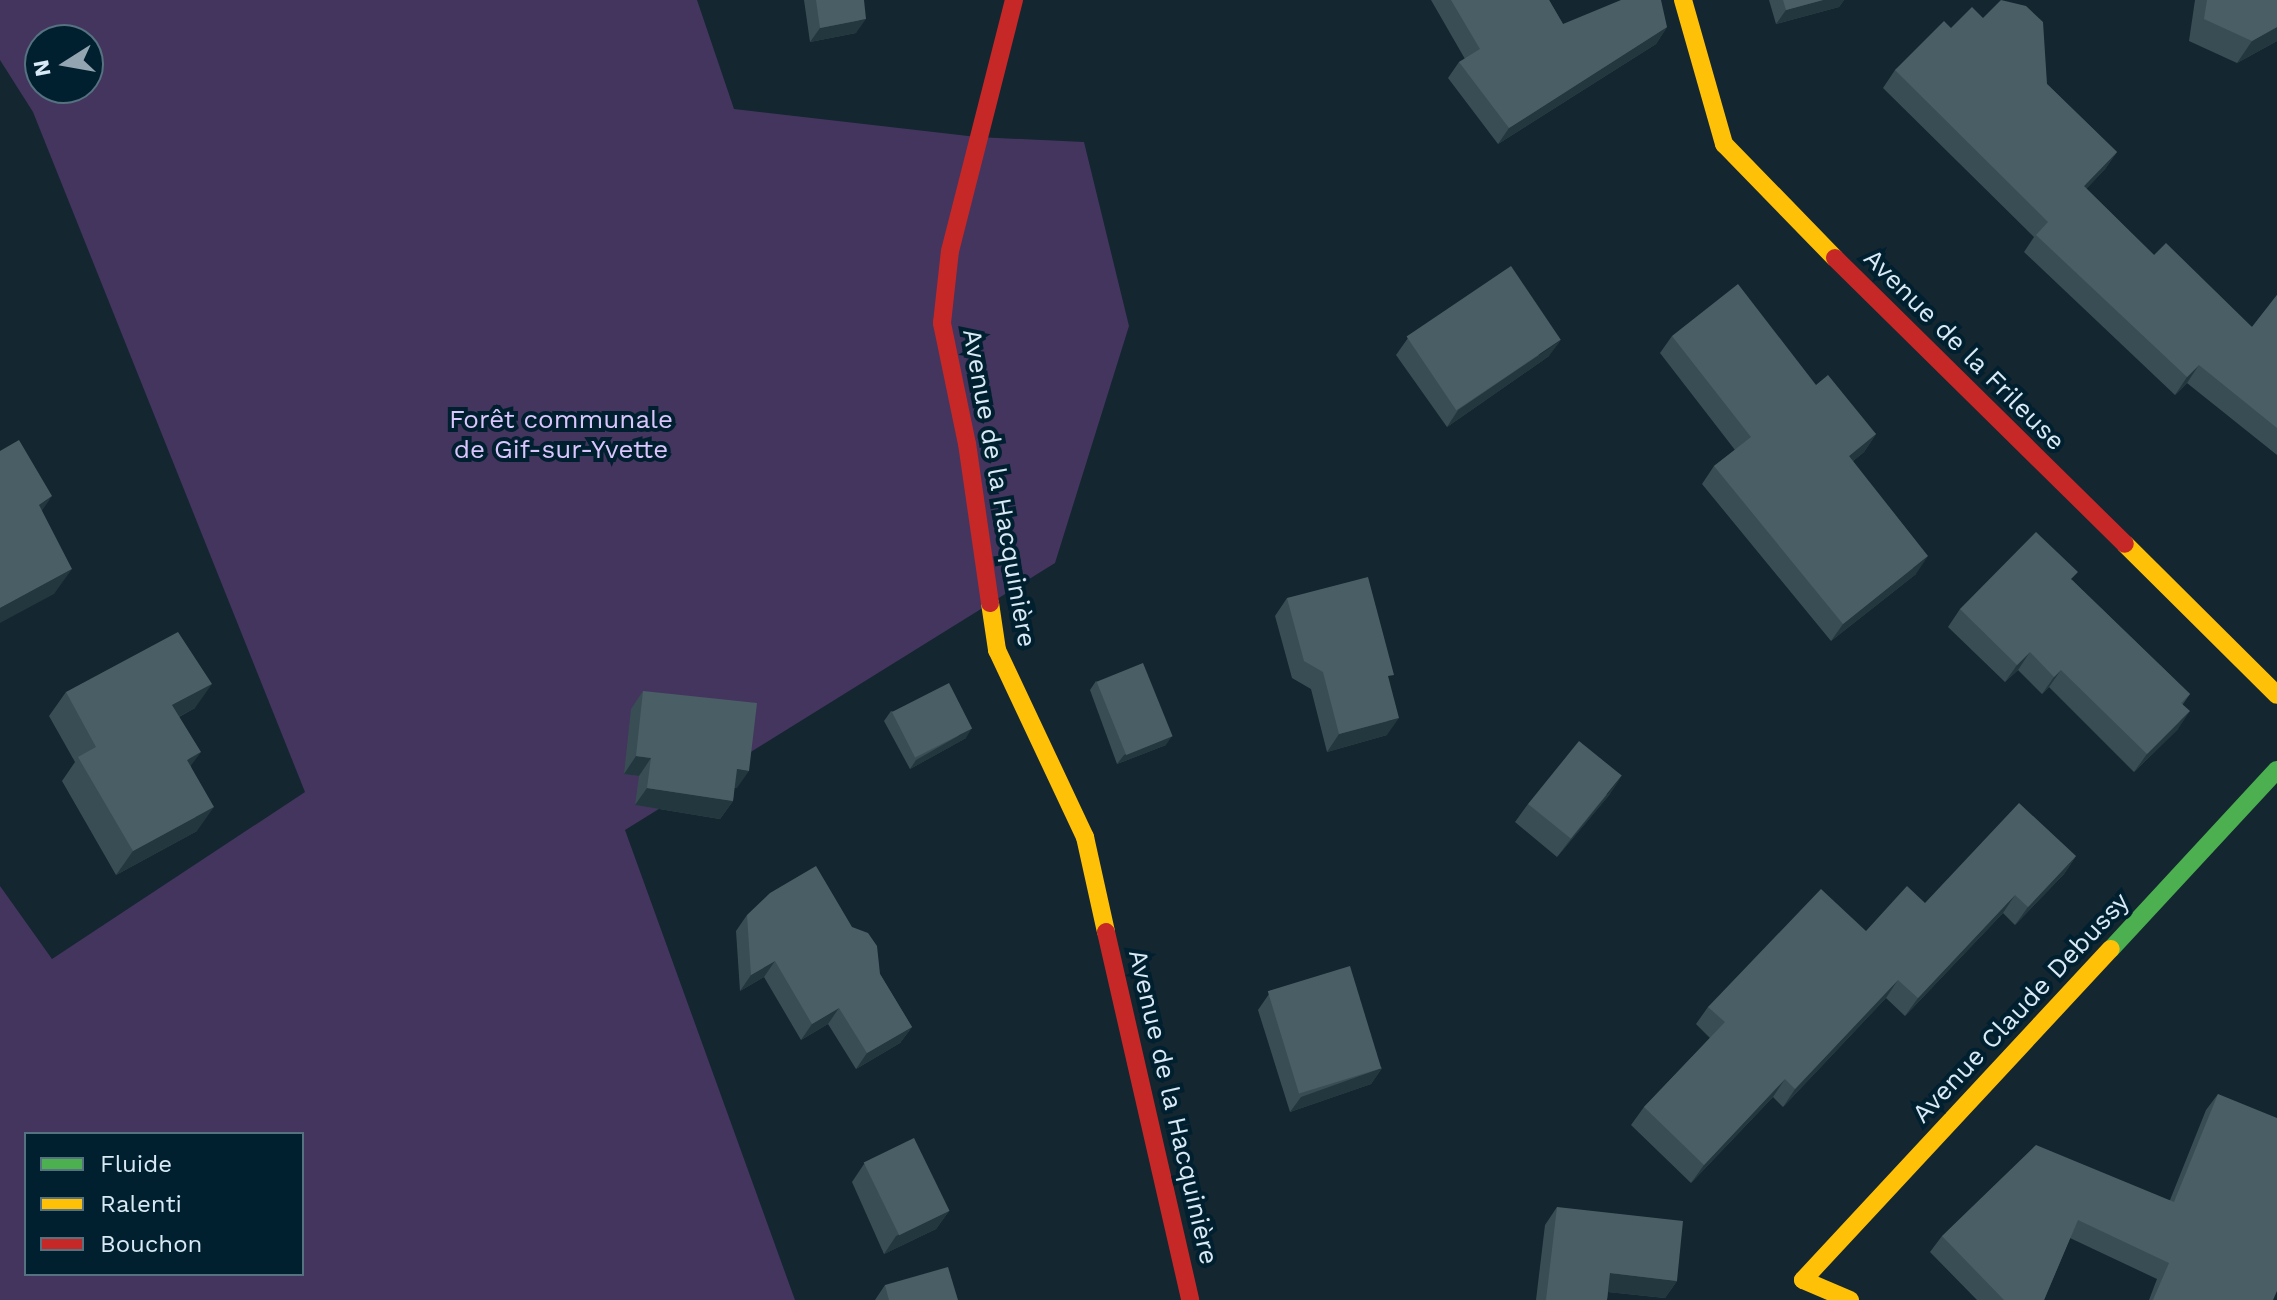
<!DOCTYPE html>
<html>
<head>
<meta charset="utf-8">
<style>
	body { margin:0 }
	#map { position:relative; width:2277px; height:1300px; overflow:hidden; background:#142630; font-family:"Work Sans",sans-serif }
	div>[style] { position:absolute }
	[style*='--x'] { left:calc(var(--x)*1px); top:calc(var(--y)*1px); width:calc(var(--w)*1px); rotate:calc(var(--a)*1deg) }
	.green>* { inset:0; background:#43355e }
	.fast>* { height:18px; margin:-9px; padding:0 9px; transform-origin:9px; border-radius:9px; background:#4caf50 }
	.slow>* { height:18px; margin:-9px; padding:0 9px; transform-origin:9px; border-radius:9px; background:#ffc107 }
	.jam>* { height:18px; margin:-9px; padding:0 9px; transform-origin:9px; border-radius:9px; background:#c62828 }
	.wall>* { inset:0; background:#394e54 }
	.shaded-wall>* { inset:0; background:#23373e }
	.building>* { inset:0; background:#4a5f65; transform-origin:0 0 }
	span { translate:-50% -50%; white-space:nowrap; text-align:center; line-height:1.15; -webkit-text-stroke:8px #002030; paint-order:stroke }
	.street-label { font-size:26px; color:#d8eaf5 }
	.park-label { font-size:26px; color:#dac5fd }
	.legend { position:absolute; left:24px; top:1132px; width:280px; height:144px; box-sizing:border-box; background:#002030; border:2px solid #56717f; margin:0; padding:10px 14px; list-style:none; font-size:24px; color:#d8eaf5 }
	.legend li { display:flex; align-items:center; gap:16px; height:40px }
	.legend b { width:40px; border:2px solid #56717f }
	.north { position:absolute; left:24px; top:24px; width:80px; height:80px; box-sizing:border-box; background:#002030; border:2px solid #56717f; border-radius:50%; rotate:259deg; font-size:22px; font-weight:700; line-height:32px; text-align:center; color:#d8eaf5 }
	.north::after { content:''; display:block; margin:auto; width:28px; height:36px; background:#93a5b0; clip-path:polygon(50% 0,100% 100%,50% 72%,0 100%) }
</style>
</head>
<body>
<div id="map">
	<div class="green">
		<div style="clip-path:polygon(evenodd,0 0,697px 0,734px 109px,977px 137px,1084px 142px,1129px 326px,1055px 563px,625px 830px,795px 1300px,0 1300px,0 886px,52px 959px,305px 792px,33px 112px,0 60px,0 0,40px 40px,88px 40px,88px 88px,40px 88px,40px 40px,0 0,26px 1134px,302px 1134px,302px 1274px,26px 1274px,26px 1134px)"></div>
	</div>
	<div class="fast">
		<div style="--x:2111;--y:949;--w:244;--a:-47.2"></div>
	</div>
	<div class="slow">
		<div style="--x:1683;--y:0;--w:150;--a:74.1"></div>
		<div style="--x:1724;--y:144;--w:159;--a:45.8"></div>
		<div style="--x:2125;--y:544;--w:214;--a:44.8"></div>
		<div style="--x:990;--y:603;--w:48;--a:81.5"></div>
		<div style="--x:997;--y:650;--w:207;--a:64.8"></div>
		<div style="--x:1085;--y:837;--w:97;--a:77.5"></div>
		<div style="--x:1850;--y:1300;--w:51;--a:-156.9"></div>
		<div style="--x:1803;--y:1280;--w:452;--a:-47.1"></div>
	</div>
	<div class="jam">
		<div style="--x:1835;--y:258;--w:407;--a:44.6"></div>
		<div style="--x:990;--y:603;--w:161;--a:-98.2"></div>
		<div style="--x:967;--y:444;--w:124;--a:-101.7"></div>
		<div style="--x:942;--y:323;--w:72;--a:-83.7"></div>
		<div style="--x:950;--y:251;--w:259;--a:-75.7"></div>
		<div style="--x:1106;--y:932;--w:377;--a:77.1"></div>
	</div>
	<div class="wall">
		<div style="clip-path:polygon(804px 0,864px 0,856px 33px,810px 42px)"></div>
		<div style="clip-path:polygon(1431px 0,1549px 0,1563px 24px,1667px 27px,1656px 44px,1498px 144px,1448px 78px,1459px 62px,1465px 59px)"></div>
		<div style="clip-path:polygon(1769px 0,1844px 0,1839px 7px,1776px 24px)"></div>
		<div style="clip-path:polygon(2195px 0,2277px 0,2277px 41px,2237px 63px,2189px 41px)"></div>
		<div style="clip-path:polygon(1951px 28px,2047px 84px,2117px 152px,2105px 169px,2086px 189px,2154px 255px,2252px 327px,2277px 295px,2277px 455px,2187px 383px,2175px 395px,2024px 252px,2034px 237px,1883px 88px,1895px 70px)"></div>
		<div style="clip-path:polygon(1672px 336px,1816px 385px,1876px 434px,1864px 452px,1853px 461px,1916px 574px,1831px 641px,1702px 484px,1714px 466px,1735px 450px,1660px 353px)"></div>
		<div style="clip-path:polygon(1408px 338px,1549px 356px,1447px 427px,1396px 355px)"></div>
		<div style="clip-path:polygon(2072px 580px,2190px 694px,2183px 704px,2178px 729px,2134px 772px,2049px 687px,2042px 694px,2018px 670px,2005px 682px,1948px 627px,1960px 609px)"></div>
		<div style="clip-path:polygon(1287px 598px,1389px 681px,1387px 735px,1327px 752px,1311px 689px,1292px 678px,1275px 616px)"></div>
		<div style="clip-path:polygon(1096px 681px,1166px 745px,1117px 764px,1090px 690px)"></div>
		<div style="clip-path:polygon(643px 691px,737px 788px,734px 788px,733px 801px,720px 819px,635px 805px,639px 776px,624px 774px,631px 709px)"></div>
		<div style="clip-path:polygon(66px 692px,195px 708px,179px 717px,191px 766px,197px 831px,116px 875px,62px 781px,75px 762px,49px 716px)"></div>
		<div style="clip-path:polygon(891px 711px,966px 738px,910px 769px,884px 721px)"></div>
		<div style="clip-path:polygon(1610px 794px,1557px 857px,1515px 822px,1528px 804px)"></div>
		<div style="clip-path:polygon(2076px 856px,2064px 874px,2015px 925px,2003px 913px,1905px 1016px,1886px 998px,1783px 1107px,1773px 1097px,1691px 1183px,1631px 1125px,1644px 1107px,1710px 1038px,1696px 1024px,1708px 1007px,1925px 903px)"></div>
		<div style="clip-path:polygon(747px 915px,880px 974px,912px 1027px,900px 1043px,856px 1069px,828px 1024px,801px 1040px,764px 977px,740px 991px,736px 931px)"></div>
		<div style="clip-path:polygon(1269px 994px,1382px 1068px,1371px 1084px,1290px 1112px,1258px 1010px)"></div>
		<div style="clip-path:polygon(2218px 1094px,2273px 1300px,2149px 1300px,2157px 1279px,2070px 1238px,2044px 1300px,1977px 1300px,1930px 1252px,1942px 1236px,2170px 1200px,2206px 1110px)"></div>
		<div style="clip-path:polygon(864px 1164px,949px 1211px,936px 1229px,884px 1254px,852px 1182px)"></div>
		<div style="clip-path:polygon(1557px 1207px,1677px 1281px,1665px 1298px,1608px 1292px,1607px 1300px,1536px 1300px,1545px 1225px)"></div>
		<div style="clip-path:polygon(885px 1285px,958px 1300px,875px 1300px)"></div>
	</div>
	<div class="shaded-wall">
		<div style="clip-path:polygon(1823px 0,1844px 0,1839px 7px,1776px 24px,1786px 10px)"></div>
		<div style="clip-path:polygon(866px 19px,856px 33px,810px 42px,820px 28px)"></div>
		<div style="clip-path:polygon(1667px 27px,1656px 44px,1498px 144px,1509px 128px)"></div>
		<div style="clip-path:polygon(2277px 27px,2277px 41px,2237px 63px,2252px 41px)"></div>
		<div style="clip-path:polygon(2117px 152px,2105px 169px,2072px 204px,2084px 186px)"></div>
		<div style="clip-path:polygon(1561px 340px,1549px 356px,1447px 427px,1458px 410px)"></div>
		<div style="clip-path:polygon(2199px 365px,2187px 383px,2175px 395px,2187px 377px)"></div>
		<div style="clip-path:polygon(1876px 434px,1864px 452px,1837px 474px,1849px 456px)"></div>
		<div style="clip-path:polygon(52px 496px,35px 521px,39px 505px)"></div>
		<div style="clip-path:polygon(1928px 556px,1916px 574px,1831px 641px,1843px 624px)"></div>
		<div style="clip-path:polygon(72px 569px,54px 594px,0 623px,0 608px)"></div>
		<div style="clip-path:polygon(2030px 652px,2018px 670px,2005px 682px,2017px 665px)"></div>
		<div style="clip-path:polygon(2061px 670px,2049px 687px,2042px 694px,2054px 677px)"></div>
		<div style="clip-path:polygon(212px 684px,195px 708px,156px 729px,172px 705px)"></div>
		<div style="clip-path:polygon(2190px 711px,2178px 729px,2134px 772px,2147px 754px)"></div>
		<div style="clip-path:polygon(1399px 718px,1387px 735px,1327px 752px,1339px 734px)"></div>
		<div style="clip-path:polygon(972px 728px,966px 738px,910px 769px,916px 760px)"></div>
		<div style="clip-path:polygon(1172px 736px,1166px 745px,1117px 764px,1124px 755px)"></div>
		<div style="clip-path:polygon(201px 752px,184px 775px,187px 760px)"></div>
		<div style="clip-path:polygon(636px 756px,651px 758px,639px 776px,624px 774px)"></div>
		<div style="clip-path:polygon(737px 769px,749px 771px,737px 788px,725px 787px)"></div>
		<div style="clip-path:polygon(1622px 776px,1610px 794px,1557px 857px,1570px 840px)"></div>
		<div style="clip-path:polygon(647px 788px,733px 801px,720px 819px,635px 805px)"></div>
		<div style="clip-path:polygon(214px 807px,197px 831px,116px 875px,133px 851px)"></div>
		<div style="clip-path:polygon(2076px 856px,2064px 874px,2015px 925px,2028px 907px)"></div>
		<div style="clip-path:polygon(2015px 895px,2003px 913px,1905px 1016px,1918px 998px)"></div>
		<div style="clip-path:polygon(775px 961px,764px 977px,740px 991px,751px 975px)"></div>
		<div style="clip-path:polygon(1898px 980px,1886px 998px,1783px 1107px,1795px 1089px)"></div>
		<div style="clip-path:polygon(839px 1008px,828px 1024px,801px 1040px,812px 1024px)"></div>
		<div style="clip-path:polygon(912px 1027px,900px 1043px,856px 1069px,867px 1053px)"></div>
		<div style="clip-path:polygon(1382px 1068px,1371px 1084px,1290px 1112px,1301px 1097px)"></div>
		<div style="clip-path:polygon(1785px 1079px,1773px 1097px,1691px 1183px,1704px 1165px)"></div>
		<div style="clip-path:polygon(949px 1211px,936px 1229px,884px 1254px,896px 1236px)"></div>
		<div style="clip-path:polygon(1610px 1273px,1677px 1281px,1665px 1298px,1598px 1291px)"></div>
	</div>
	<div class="building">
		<div style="clip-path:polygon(816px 0,864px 0,866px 19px,820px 28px)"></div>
		<div style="clip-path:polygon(1451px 0,1549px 0,1563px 24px,1621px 0,1661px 0,1667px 27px,1509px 128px,1459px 62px,1480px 49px)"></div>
		<div style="clip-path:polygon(1783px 0,1823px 0,1786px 10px)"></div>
		<div style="clip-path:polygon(2001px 0,2026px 6px,2043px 22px,2047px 84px,2117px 152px,2084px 186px,2154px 255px,2166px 243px,2252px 327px,2277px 295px,2277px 428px,2199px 365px,2187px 377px,2036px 235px,2048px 222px,1895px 70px,1944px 21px,1951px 28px,1972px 7px,1983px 18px)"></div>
		<div style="clip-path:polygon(2207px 0,2277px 0,2277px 27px,2252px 41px,2204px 19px)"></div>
		<div style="left:1511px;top:266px;width:89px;height:126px;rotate:56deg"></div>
		<div style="clip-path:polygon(1738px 284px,1816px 385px,1828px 375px,1876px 434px,1849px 456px,1928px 556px,1843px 624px,1714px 466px,1751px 437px,1672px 336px)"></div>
		<div style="clip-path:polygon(19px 440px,52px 496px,39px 505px,72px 569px,0 608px,0 451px)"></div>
		<div style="clip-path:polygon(2036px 532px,2078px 572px,2071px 579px,2190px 694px,2181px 703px,2190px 711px,2147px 754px,2061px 670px,2054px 677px,2030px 652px,2017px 665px,1960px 609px)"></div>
		<div style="clip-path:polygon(1368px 577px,1394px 675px,1388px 676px,1399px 718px,1339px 734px,1323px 672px,1304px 661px,1287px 598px)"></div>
		<div style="clip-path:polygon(178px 632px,212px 684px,172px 705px,201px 752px,187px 760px,214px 807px,133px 851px,78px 757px,96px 747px,66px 692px)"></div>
		<div style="left:1143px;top:663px;width:79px;height:50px;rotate:68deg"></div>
		<div style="left:949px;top:683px;width:51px;height:64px;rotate:63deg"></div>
		<div style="clip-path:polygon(643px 691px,757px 703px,749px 771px,737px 769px,733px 801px,647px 788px,651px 758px,636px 756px)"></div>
		<div style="left:1579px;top:741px;width:55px;height:81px;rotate:39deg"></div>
		<div style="clip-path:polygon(2019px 803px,2076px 856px,2028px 907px,2015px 895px,1918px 998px,1898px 980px,1795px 1089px,1785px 1079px,1704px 1165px,1644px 1107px,1725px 1022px,1708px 1007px,1821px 889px,1866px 931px,1907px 886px,1925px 903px)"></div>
		<div style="clip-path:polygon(816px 866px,852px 927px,868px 933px,877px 946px,880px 974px,912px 1027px,867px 1053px,839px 1008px,812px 1024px,775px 961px,751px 975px,747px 915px,770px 893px)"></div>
		<div style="left:1350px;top:966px;width:107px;height:86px;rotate:73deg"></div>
		<div style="clip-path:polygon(2218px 1094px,2277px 1118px,2277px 1291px,2273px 1300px,2153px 1300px,2169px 1263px,2078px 1220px,2044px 1300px,2004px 1300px,1942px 1236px,2036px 1145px,2174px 1202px)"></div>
		<div style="left:914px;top:1138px;width:81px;height:56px;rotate:64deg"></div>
		<div style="clip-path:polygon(1557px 1207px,1683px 1221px,1677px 1281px,1610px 1273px,1607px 1300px,1546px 1300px)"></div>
		<div style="clip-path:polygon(948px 1267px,958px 1300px,889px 1300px,885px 1285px)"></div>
	</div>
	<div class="street-label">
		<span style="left:1964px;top:350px;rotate:45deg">Avenue de la Frileuse</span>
		<span style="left:999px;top:488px;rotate:80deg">Avenue de la Hacquinière</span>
		<span style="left:2021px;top:1008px;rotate:-47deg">Avenue Claude Debussy</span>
		<span style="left:1173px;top:1107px;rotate:77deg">Avenue de la Hacquinière</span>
	</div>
	<div class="park-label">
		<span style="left:561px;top:435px">Forêt communale<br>de Gif-sur-Yvette</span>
	</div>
	<ul class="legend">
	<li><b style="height:10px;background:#4caf50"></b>Fluide</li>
	<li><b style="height:10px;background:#ffc107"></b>Ralenti</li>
	<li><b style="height:10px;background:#c62828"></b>Bouchon</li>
	</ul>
	<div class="north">N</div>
</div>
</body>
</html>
